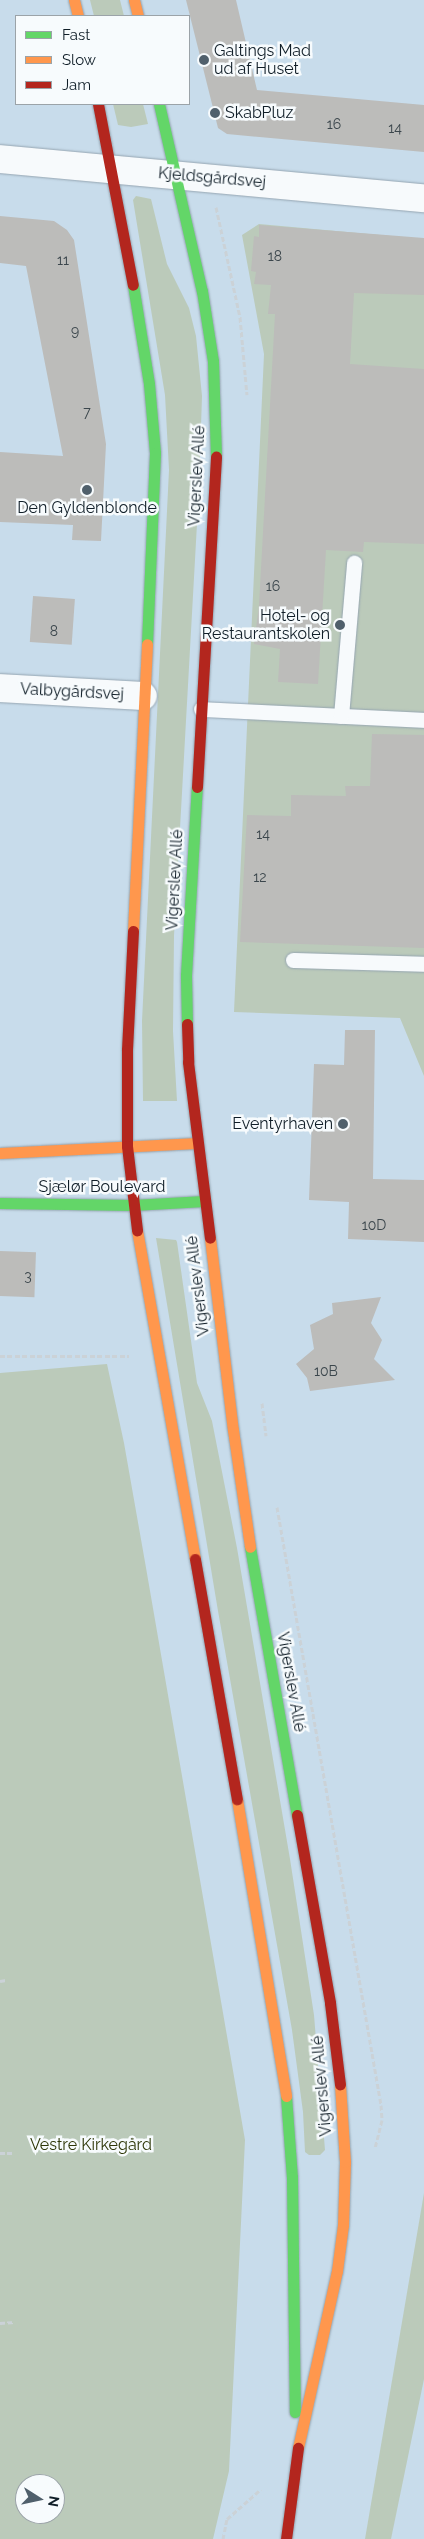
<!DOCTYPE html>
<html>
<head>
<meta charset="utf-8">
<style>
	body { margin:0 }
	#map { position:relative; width:424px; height:2539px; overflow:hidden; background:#c8dceb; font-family:Raleway,sans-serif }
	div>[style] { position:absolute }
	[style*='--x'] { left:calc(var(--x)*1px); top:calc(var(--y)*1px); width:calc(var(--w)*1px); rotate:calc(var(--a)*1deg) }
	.green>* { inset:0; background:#bbcaba }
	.building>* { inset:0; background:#bcbcba; transform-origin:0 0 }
	.path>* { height:3px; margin-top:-1.5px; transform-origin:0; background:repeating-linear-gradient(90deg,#cbd2d7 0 5px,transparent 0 7.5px) }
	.roads { filter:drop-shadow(0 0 1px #95a5b1) drop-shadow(0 0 1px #95a5b1) }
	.lane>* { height:15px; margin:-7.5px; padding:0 7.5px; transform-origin:7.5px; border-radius:7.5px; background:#f7fafc }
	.street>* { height:28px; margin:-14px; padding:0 14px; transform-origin:14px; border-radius:14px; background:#f7fafc }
	.fast>* { height:11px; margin:-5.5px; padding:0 5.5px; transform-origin:5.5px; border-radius:5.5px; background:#63d668 }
	.slow>* { height:11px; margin:-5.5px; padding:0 5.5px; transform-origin:5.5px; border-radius:5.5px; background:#ff974d }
	.jam>* { height:11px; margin:-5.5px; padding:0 5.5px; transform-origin:5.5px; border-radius:5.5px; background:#b3261e }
	.dots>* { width:14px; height:14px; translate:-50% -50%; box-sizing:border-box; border:2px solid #f7fbfd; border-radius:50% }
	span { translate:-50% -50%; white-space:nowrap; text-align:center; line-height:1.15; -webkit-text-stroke:5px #f7fbfd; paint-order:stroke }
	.number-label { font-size:14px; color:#3b464c }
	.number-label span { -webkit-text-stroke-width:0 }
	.poi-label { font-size:16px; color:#101e28 }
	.left { translate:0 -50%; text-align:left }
	.right { translate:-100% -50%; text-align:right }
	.street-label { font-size:16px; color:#101e28 }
	.park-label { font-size:16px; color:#2e3707 }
	.legend { position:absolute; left:15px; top:15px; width:175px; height:90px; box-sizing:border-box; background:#f7fbfd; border:1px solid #9ba3a8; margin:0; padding:6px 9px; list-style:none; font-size:15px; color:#101e28 }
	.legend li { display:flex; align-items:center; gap:10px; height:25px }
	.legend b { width:25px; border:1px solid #9ba3a8 }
	.north { position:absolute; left:15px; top:2474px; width:50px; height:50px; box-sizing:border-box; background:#f7fbfd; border:1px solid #9ba3a8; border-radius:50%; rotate:100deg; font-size:14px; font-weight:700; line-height:20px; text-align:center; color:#101e28 }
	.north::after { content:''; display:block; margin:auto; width:18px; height:22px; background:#50606c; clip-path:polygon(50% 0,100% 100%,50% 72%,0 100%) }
</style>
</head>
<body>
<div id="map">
	<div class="green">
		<div style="clip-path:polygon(90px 0,120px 0,124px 16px,94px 16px)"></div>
		<div style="clip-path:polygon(113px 104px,143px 104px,148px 124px,131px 127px,118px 125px)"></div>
		<div style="clip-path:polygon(136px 196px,151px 199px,167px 264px,189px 308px,196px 336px,202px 396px,199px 488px,174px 936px,173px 1031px,177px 1101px,143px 1101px,142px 1021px,169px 470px,165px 395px,133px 200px)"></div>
		<div style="clip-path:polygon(259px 224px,424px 239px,424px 1076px,400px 1018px,234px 1012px,264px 354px,242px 235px)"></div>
		<div style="clip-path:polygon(156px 1238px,176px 1240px,177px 1242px,197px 1383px,212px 1421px,237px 1548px,290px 1859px,314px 2015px,325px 2150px,320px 2155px,309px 2155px,305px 2152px,303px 2112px,292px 2030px,218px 1611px)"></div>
		<div style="clip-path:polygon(evenodd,107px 1364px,124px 1443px,145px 1562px,245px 2140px,229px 2471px,213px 2539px,0 2539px,0 1373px,107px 1364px,25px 2484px,55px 2484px,55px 2514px,25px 2514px,25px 2484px)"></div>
		<div style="clip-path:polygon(424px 2193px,424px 2379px,391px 2539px,365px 2539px)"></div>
	</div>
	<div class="building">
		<div style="clip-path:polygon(186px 0,236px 0,257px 90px,424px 105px,424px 152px,227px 134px,218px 128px)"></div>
		<div style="clip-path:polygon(0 216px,54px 221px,67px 230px,74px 240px,106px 444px,101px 541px,72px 540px,73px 525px,0 522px,0 452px,63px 456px,26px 266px,0 263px)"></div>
		<div style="clip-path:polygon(259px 225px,424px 238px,424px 295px,354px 293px,350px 364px,424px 369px,424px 544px,364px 542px,363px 552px,326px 550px,318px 684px,278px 682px,280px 649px,254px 644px,259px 605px,275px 314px,268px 314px,271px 285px,254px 284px,256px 272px,251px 271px,254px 236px,259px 237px)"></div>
		<div style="left:33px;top:596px;width:42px;height:46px;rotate:4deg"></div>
		<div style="clip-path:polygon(372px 734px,424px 735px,424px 948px,240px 942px,247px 815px,291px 816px,291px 795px,346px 796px,345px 786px,370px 786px)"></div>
		<div style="clip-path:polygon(345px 1030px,375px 1030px,373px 1179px,424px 1180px,424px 1242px,348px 1239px,349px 1202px,309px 1200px,314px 1064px,344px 1065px)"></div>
		<div style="left:0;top:1251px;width:36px;height:45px;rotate:2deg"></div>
		<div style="clip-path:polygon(381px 1297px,371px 1323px,382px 1340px,374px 1359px,395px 1380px,310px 1391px,307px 1378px,296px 1364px,314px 1349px,310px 1325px,333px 1314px,332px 1303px)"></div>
	</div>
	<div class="path">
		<div style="--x:216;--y:207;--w:113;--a:77.7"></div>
		<div style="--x:240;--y:317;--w:78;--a:84.9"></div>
		<div style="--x:0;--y:1356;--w:129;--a:0"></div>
		<div style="--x:262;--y:1403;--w:33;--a:83"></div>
		<div style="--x:277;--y:1507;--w:607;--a:80.13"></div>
		<div style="--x:381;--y:2105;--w:15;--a:86"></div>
		<div style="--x:382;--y:2120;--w:29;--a:104"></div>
		<div style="--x:0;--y:1981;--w:6;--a:-9"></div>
		<div style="--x:0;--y:2153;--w:12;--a:0"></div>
		<div style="--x:0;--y:2323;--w:15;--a:-4"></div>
		<div style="--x:223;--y:2539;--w:20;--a:-79"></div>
		<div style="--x:227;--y:2519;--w:45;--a:-41.4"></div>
	</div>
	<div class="roads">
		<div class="lane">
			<div style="--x:201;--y:709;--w:223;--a:2.8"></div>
			<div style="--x:341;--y:716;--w:154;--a:-85.1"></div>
			<div style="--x:293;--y:960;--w:131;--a:1.7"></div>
		</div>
		<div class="street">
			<div style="--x:0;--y:159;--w:426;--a:5.3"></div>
			<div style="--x:0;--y:688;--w:143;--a:3.2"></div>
		</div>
		<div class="fast">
			<div style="--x:159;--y:104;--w:192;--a:77.1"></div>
			<div style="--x:202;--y:291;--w:71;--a:81.1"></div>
			<div style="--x:213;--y:361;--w:96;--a:88.2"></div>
			<div style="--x:133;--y:285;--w:100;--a:80.8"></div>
			<div style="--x:149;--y:384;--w:69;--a:85"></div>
			<div style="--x:155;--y:453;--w:191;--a:92.4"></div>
			<div style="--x:187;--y:1024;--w:49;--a:-91.2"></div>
			<div style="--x:186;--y:975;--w:188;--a:-86.7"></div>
			<div style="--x:0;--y:1203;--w:133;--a:0.9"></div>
			<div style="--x:133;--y:1205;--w:71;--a:-3.2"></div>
			<div style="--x:250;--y:1547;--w:272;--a:80.1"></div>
			<div style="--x:286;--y:2096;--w:81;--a:85.8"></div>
			<div style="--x:292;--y:2177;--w:235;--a:89.3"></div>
		</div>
		<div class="slow">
			<div style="--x:74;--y:0;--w:16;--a:76"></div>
			<div style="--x:134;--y:0;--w:16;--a:76"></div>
			<div style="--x:133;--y:931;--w:287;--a:-87.2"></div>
			<div style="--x:0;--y:1153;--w:197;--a:-2.9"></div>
			<div style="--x:137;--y:1230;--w:334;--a:80"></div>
			<div style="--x:210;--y:1238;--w:193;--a:83.2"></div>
			<div style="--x:233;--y:1430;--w:118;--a:81.7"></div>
			<div style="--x:237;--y:1799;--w:301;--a:80.6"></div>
			<div style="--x:298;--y:2448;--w:181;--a:-77.6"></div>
			<div style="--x:337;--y:2271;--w:46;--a:-82.6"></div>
			<div style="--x:343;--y:2225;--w:63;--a:-88.2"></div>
			<div style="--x:345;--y:2162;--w:78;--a:-93.7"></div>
		</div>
		<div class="jam">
			<div style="--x:98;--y:104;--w:184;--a:79.1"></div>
			<div style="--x:197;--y:787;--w:331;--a:-86.7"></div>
			<div style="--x:133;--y:931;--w:119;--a:92.9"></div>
			<div style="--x:127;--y:1050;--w:96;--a:90"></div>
			<div style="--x:127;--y:1146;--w:85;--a:83.2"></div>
			<div style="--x:187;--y:1024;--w:38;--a:88"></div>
			<div style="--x:188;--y:1062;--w:177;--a:82.9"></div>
			<div style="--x:195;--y:1559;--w:244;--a:80.1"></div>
			<div style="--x:297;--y:1815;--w:191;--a:80"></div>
			<div style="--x:330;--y:2003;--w:82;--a:83"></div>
			<div style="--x:286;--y:2539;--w:92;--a:-82.5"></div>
		</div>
	</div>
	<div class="dots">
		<div style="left:204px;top:60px;background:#50606c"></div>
		<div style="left:215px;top:113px;background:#50606c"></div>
		<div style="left:87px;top:490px;background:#50606c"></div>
		<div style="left:340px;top:625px;background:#50606c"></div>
		<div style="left:343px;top:1124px;background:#50606c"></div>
	</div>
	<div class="number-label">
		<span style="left:334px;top:124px">16</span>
		<span style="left:395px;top:128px">14</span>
		<span style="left:275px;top:256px">18</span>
		<span style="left:63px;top:260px">11</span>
		<span style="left:75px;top:331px">9</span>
		<span style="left:87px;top:412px">7</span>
		<span style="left:273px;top:586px">16</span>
		<span style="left:54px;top:631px">8</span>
		<span style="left:263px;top:834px">14</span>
		<span style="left:260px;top:877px">12</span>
		<span style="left:374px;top:1225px">10D</span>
		<span style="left:28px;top:1276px">3</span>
		<span style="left:326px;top:1371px">10B</span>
	</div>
	<div class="poi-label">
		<span class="left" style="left:214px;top:60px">Galtings Mad<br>ud af Huset</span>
		<span class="left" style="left:225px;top:113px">SkabPluz</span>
		<span style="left:87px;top:508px">Den Gyldenblonde</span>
		<span class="right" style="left:330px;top:625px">Hotel- og<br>Restaurantskolen</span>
		<span class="right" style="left:333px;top:1124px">Eventyrhaven</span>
	</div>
	<div class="street-label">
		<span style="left:212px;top:178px;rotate:5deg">Kjeldsgårdsvej</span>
		<span style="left:197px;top:476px;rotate:-87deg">Vigerslev Allé</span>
		<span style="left:72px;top:692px;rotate:3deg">Valbygårdsvej</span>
		<span style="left:175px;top:880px;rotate:-87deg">Vigerslev Allé</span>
		<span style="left:102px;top:1187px">Sjælør Boulevard</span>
		<span style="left:198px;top:1286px;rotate:-97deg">Vigerslev Allé</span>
		<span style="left:291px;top:1682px;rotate:80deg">Vigerslev Allé</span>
		<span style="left:322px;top:2086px;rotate:-95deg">Vigerslev Allé</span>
	</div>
	<div class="park-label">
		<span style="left:91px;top:2145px">Vestre Kirkegård</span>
	</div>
	<ul class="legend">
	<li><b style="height:6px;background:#63d668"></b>Fast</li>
	<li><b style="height:6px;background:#ff974d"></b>Slow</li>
	<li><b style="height:6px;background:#b3261e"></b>Jam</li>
	</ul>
	<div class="north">N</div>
</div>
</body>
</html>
